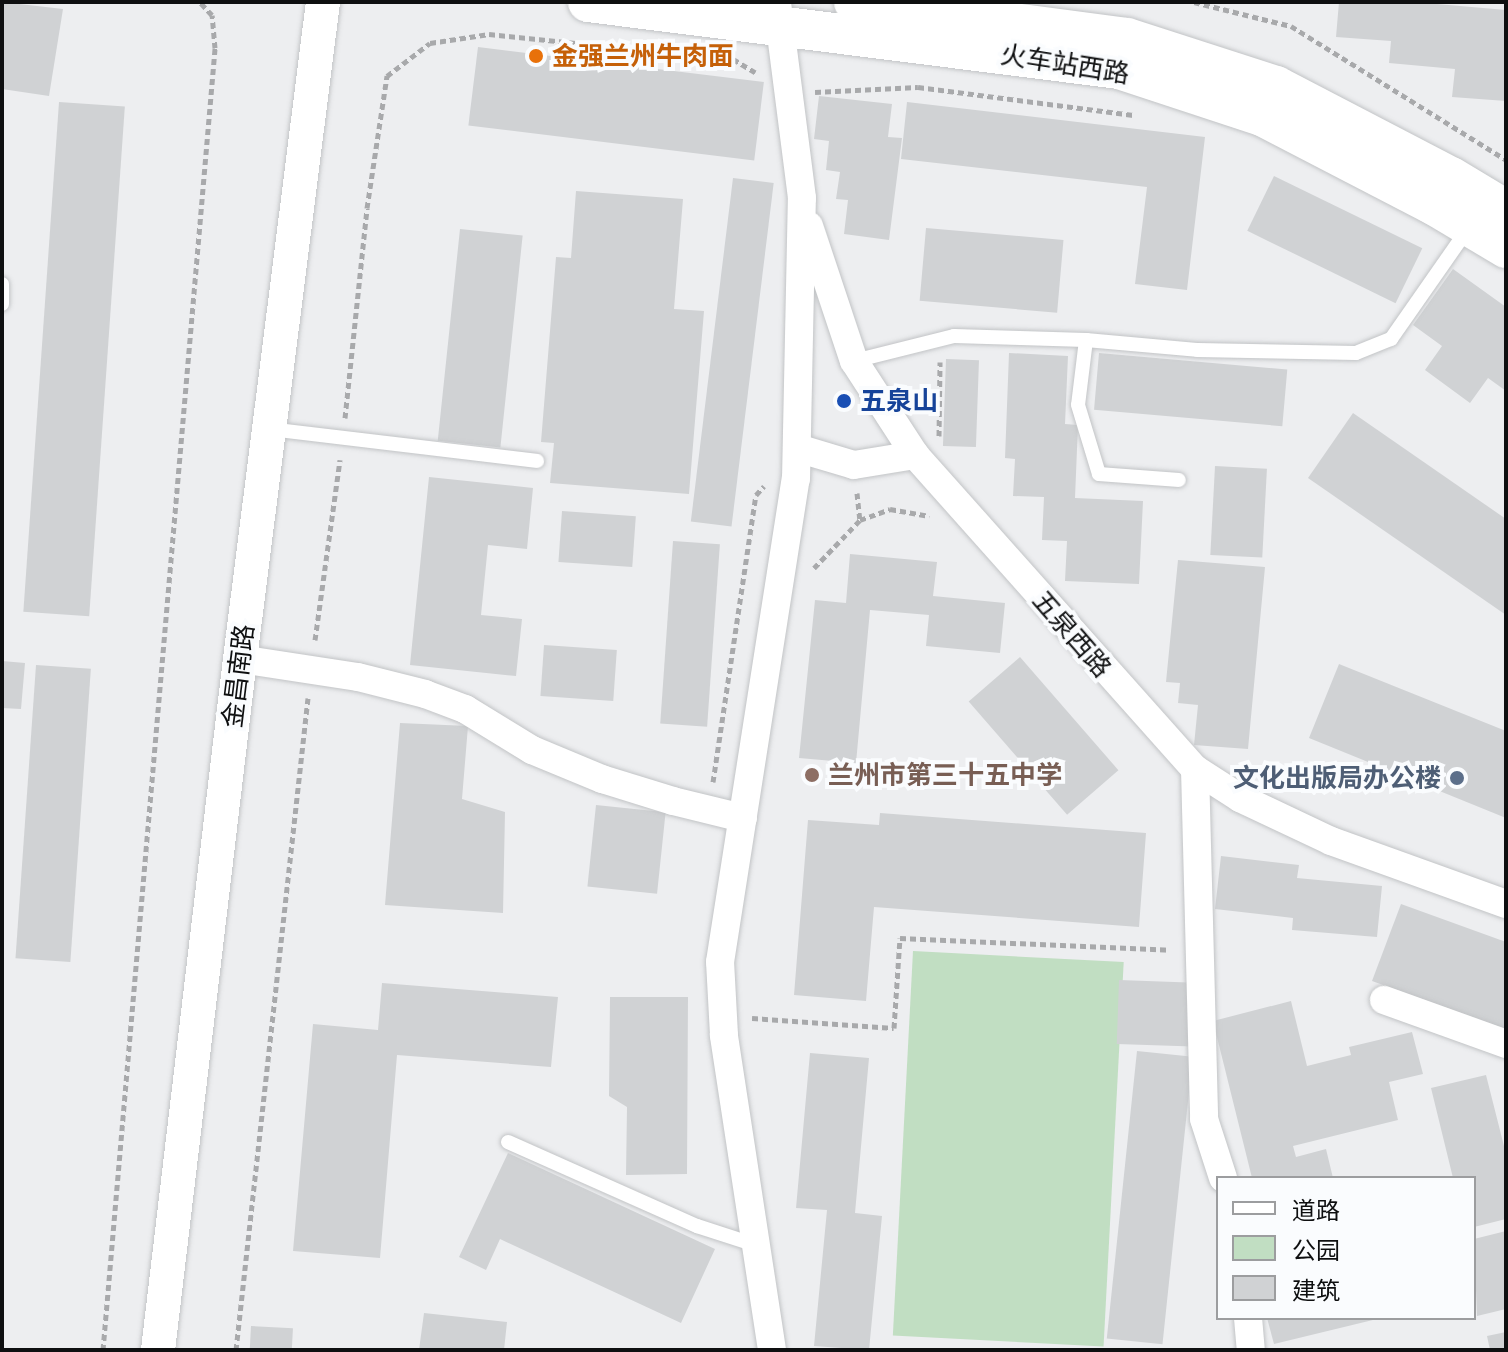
<!DOCTYPE html>
<html>
<head>
<meta charset="utf-8">
<style>
	body { margin:0 }
	#map { position:relative; width:1508px; height:1352px; overflow:hidden; background:#edeef0; font-family:"IBM Plex Sans","Noto Sans SC",sans-serif }
	div>[style] { position:absolute }
	[style*='--x'] { left:calc(var(--x)*1px); top:calc(var(--y)*1px); width:calc(var(--w)*1px); rotate:calc(var(--a)*1deg) }
	.green>* { inset:0; background:#c1dec2; transform-origin:0 0 }
	.building>* { inset:0; background:#d0d2d4; transform-origin:0 0 }
	.path>* { height:5px; margin-top:-2.5px; transform-origin:0; background:repeating-linear-gradient(90deg,#a8a9ab 0 6px,transparent 0 10px) }
	.roads { filter:drop-shadow(0 0 2px #c2c4c6) drop-shadow(0 0 2px #c2c4c6) }
	.service>* { height:14px; margin:-7px; padding:0 7px; transform-origin:7px; border-radius:7px; background:#fff }
	.minor>* { height:28px; margin:-14px; padding:0 14px; transform-origin:14px; border-radius:14px; background:#fff }
	.tertiary>* { height:34px; margin:-17px; padding:0 17px; transform-origin:17px; border-radius:17px; background:#fff }
	.secondary>* { height:40px; margin:-20px; padding:0 20px; transform-origin:20px; border-radius:20px; background:#fff }
	.dots>* { width:22px; height:22px; translate:-50% -50%; box-sizing:border-box; border:4px solid #fafcfe; border-radius:50% }
	span { translate:-50% -50%; white-space:nowrap; text-align:center; line-height:1.15; -webkit-text-stroke:8px #fafcfe; paint-order:stroke }
	.food-label { font-size:26px; color:#c56008; font-weight:700 }
	.left { translate:0 -50%; text-align:left }
	.street-label { font-size:26px; color:#0e0f10 }
	.transit-label { font-size:26px; color:#164399; font-weight:700 }
	.education-label { font-size:26px; color:#785e54; font-weight:700 }
	.service-label { font-size:26px; color:#4e5e75; font-weight:700 }
	.right { translate:-100% -50%; text-align:right }
	.frame { position:absolute; inset:0; border:4px solid #0e0f10; pointer-events:none }
	.legend { position:absolute; left:1216px; top:1176px; width:260px; height:144px; box-sizing:border-box; background:#fafcfe; border:2px solid #9c9d9f; margin:0; padding:10px 14px; list-style:none; font-size:24px; color:#0e0f10 }
	.legend li { display:flex; align-items:center; gap:16px; height:40px }
	.legend b { width:40px; border:2px solid #9c9d9f }
</style>
</head>
<body>
<div id="map">
	<div class="green">
		<div style="left:913px;top:951px;width:211px;height:385px;rotate:3deg"></div>
	</div>
	<div class="building">
		<div style="clip-path:polygon(2px 2px,63px 9px,49px 96px,2px 89px)"></div>
		<div style="clip-path:polygon(1339px 2px,1414px 2px,1506px 10px,1506px 101px,1452px 97px,1455px 69px,1389px 63px,1391px 41px,1336px 37px)"></div>
		<div style="left:478px;top:47px;width:288px;height:79px;rotate:7deg"></div>
		<div style="clip-path:polygon(819px 96px,892px 104px,888px 137px,902px 138px,889px 240px,844px 234px,848px 200px,836px 199px,840px 172px,826px 170px,829px 141px,814px 139px)"></div>
		<div style="left:59px;top:102px;width:66px;height:511px;rotate:4deg"></div>
		<div style="clip-path:polygon(907px 102px,1205px 137px,1187px 290px,1135px 284px,1147px 187px,901px 159px)"></div>
		<div style="left:1274px;top:176px;width:165px;height:61px;rotate:26deg"></div>
		<div style="left:733px;top:178px;width:41px;height:346px;rotate:7deg"></div>
		<div style="clip-path:polygon(576px 191px,683px 199px,674px 309px,704px 311px,689px 494px,550px 483px,554px 443px,541px 442px,556px 257px,571px 258px)"></div>
		<div style="left:926px;top:228px;width:138px;height:73px;rotate:5deg"></div>
		<div style="left:460px;top:229px;width:63px;height:213px;rotate:6deg"></div>
		<div style="clip-path:polygon(1453px 269px,1506px 307px,1506px 391px,1488px 378px,1470px 403px,1425px 370px,1442px 346px,1413px 325px)"></div>
		<div style="clip-path:polygon(1009px 353px,1068px 356px,1065px 424px,1078px 425px,1075px 498px,1143px 501px,1139px 584px,1065px 581px,1067px 541px,1042px 540px,1044px 497px,1013px 496px,1015px 459px,1005px 458px)"></div>
		<div style="left:1099px;top:353px;width:189px;height:57px;rotate:5deg"></div>
		<div style="left:946px;top:359px;width:33px;height:87px;rotate:2deg"></div>
		<div style="clip-path:polygon(1353px 413px,1506px 519px,1506px 615px,1308px 478px)"></div>
		<div style="left:1215px;top:466px;width:52px;height:89px;rotate:3deg"></div>
		<div style="clip-path:polygon(429px 477px,533px 488px,527px 549px,488px 545px,481px 615px,522px 619px,516px 676px,410px 665px)"></div>
		<div style="left:562px;top:511px;width:74px;height:51px;rotate:4deg"></div>
		<div style="left:673px;top:541px;width:47px;height:183px;rotate:4deg"></div>
		<div style="clip-path:polygon(850px 554px,937px 562px,933px 596px,1005px 603px,1000px 653px,926px 646px,929px 615px,870px 610px,856px 763px,799px 758px,815px 600px,846px 603px)"></div>
		<div style="clip-path:polygon(1178px 560px,1265px 567px,1248px 749px,1194px 745px,1198px 705px,1178px 703px,1180px 683px,1166px 682px)"></div>
		<div style="left:544px;top:645px;width:73px;height:51px;rotate:4deg"></div>
		<div style="left:1020px;top:657px;width:150px;height:68px;rotate:49deg"></div>
		<div style="clip-path:polygon(2px 661px,25px 663px,21px 709px,2px 708px)"></div>
		<div style="clip-path:polygon(1339px 664px,1506px 731px,1506px 818px,1309px 738px)"></div>
		<div style="left:36px;top:665px;width:55px;height:294px;rotate:4deg"></div>
		<div style="clip-path:polygon(400px 723px,468px 726px,462px 799px,505px 812px,503px 913px,385px 905px)"></div>
		<div style="left:596px;top:805px;width:70px;height:82px;rotate:6deg"></div>
		<div style="clip-path:polygon(880px 813px,1146px 833px,1139px 927px,874px 907px,866px 1001px,794px 995px,808px 820px,879px 825px)"></div>
		<div style="clip-path:polygon(1221px 856px,1299px 865px,1297px 878px,1382px 886px,1377px 937px,1292px 930px,1293px 918px,1215px 909px)"></div>
		<div style="clip-path:polygon(1401px 904px,1506px 942px,1506px 1029px,1372px 981px)"></div>
		<div style="left:1119px;top:980px;width:76px;height:64px;rotate:2deg"></div>
		<div style="clip-path:polygon(382px 983px,558px 997px,551px 1067px,397px 1055px,380px 1258px,293px 1251px,313px 1024px,378px 1030px)"></div>
		<div style="clip-path:polygon(610px 997px,688px 997px,687px 1174px,626px 1175px,627px 1107px,609px 1096px)"></div>
		<div style="clip-path:polygon(1291px 1001px,1307px 1066px,1351px 1055px,1349px 1047px,1412px 1032px,1423px 1074px,1389px 1082px,1398px 1120px,1293px 1146px,1296px 1157px,1326px 1149px,1333px 1178px,1252px 1178px,1213px 1021px)"></div>
		<div style="left:1137px;top:1051px;width:56px;height:289px;rotate:6deg"></div>
		<div style="clip-path:polygon(810px 1053px,869px 1058px,855px 1213px,882px 1216px,869px 1350px,814px 1346px,827px 1210px,796px 1208px)"></div>
		<div style="clip-path:polygon(1486px 1075px,1506px 1154px,1506px 1219px,1474px 1227px,1474px 1178px,1453px 1178px,1431px 1088px)"></div>
		<div style="clip-path:polygon(508px 1153px,715px 1249px,681px 1323px,500px 1239px,486px 1270px,459px 1257px)"></div>
		<div style="clip-path:polygon(1506px 1231px,1506px 1309px,1477px 1316px,1474px 1239px)"></div>
		<div style="clip-path:polygon(424px 1313px,507px 1322px,504px 1350px,419px 1350px)"></div>
		<div style="clip-path:polygon(1267px 1318px,1376px 1318px,1377px 1319px,1274px 1344px)"></div>
		<div style="left:251px;top:1326px;width:42px;height:24px;rotate:3deg"></div>
		<div style="clip-path:polygon(1506px 1332px,1506px 1350px,1490px 1350px,1487px 1336px)"></div>
	</div>
	<div class="path">
		<div style="--x:1194;--y:2;--w:100;--a:13.9"></div>
		<div style="--x:1291;--y:26;--w:253;--a:31.9"></div>
		<div style="--x:733;--y:59;--w:26;--a:31"></div>
		<div style="--x:815;--y:92;--w:103;--a:-2.8"></div>
		<div style="--x:918;--y:87;--w:219;--a:7.4"></div>
		<div style="--x:345;--y:418;--w:211;--a:-84"></div>
		<div style="--x:367;--y:208;--w:134;--a:-81.4"></div>
		<div style="--x:387;--y:76;--w:54;--a:-37.5"></div>
		<div style="--x:430;--y:43;--w:60;--a:-8.7"></div>
		<div style="--x:489;--y:34;--w:223;--a:5.9"></div>
		<div style="--x:939;--y:436;--w:74;--a:-89.2"></div>
		<div style="--x:857;--y:493;--w:27;--a:84"></div>
		<div style="--x:814;--y:568;--w:66;--a:-46.2"></div>
		<div style="--x:860;--y:520;--w:32;--a:-20"></div>
		<div style="--x:890;--y:509;--w:40;--a:10"></div>
		<div style="--x:315;--y:640;--w:182;--a:-82.1"></div>
		<div style="--x:713;--y:782;--w:290;--a:-81.5"></div>
		<div style="--x:756;--y:495;--w:12;--a:-48"></div>
		<div style="--x:752;--y:1018;--w:142;--a:4"></div>
		<div style="--x:894;--y:1028;--w:90;--a:-86.2"></div>
		<div style="--x:900;--y:938;--w:270;--a:2.5"></div>
		<div style="--x:103;--y:1350;--w:1307;--a:-85.08"></div>
		<div style="--x:215;--y:48;--w:33;--a:-95"></div>
		<div style="--x:212;--y:15;--w:18;--a:-133"></div>
		<div style="--x:236;--y:1350;--w:656;--a:-83.7"></div>
	</div>
	<div class="roads">
		<div class="service">
			<div style="--x:2;--y:284;--w:20;--a:90"></div>
			<div style="--x:1086;--y:340;--w:65;--a:97"></div>
			<div style="--x:1078;--y:405;--w:72;--a:73.1"></div>
			<div style="--x:1099;--y:474;--w:80;--a:4.3"></div>
			<div style="--x:854;--y:361;--w:103;--a:-14"></div>
			<div style="--x:954;--y:336;--w:132;--a:1.7"></div>
			<div style="--x:1086;--y:340;--w:111;--a:5.1"></div>
			<div style="--x:1197;--y:350;--w:159;--a:1.1"></div>
			<div style="--x:1356;--y:353;--w:38;--a:-22"></div>
			<div style="--x:1391;--y:339;--w:136;--a:-55.1"></div>
			<div style="--x:269;--y:429;--w:270;--a:6.8"></div>
			<div style="--x:508;--y:1142;--w:207;--a:24"></div>
			<div style="--x:697;--y:1226;--w:62;--a:17.9"></div>
		</div>
		<div class="minor">
			<div style="--x:809;--y:226;--w:142;--a:71.6"></div>
			<div style="--x:854;--y:361;--w:112;--a:57"></div>
			<div style="--x:915;--y:455;--w:421;--a:48.3"></div>
			<div style="--x:1195;--y:769;--w:54;--a:32.8"></div>
			<div style="--x:1240;--y:798;--w:101;--a:25.3"></div>
			<div style="--x:1331;--y:841;--w:186;--a:19.8"></div>
			<div style="--x:797;--y:448;--w:59;--a:16.6"></div>
			<div style="--x:854;--y:465;--w:62;--a:-9.3"></div>
			<div style="--x:240;--y:659;--w:119;--a:8.7"></div>
			<div style="--x:358;--y:677;--w:69;--a:14.2"></div>
			<div style="--x:425;--y:694;--w:43;--a:20.6"></div>
			<div style="--x:465;--y:709;--w:79;--a:31.5"></div>
			<div style="--x:532;--y:750;--w:76;--a:22.5"></div>
			<div style="--x:602;--y:779;--w:74;--a:17.2"></div>
			<div style="--x:673;--y:801;--w:72;--a:13.7"></div>
			<div style="--x:1195;--y:769;--w:350;--a:88.5"></div>
			<div style="--x:1204;--y:1119;--w:62;--a:72.1"></div>
			<div style="--x:1384;--y:1000;--w:130;--a:19.8"></div>
			<div style="--x:1248;--y:1318;--w:32;--a:85"></div>
			<div style="--x:772;--y:1350;--w:319;--a:-98.7"></div>
			<div style="--x:724;--y:1035;--w:73;--a:-93.1"></div>
			<div style="--x:720;--y:962;--w:489;--a:-81.1"></div>
			<div style="--x:796;--y:479;--w:281;--a:-88.8"></div>
			<div style="--x:802;--y:198;--w:198;--a:-97.3"></div>
		</div>
		<div class="tertiary">
			<div style="--x:158;--y:1350;--w:696;--a:-83.23"></div>
			<div style="--x:240;--y:659;--w:662;--a:-82.8"></div>
		</div>
		<div class="secondary">
			<div style="--x:588;--y:2;--w:535;--a:7.19"></div>
			<div style="--x:1119;--y:69;--w:151;--a:18.2"></div>
			<div style="--x:1262;--y:116;--w:194;--a:27.4"></div>
			<div style="--x:1434;--y:205;--w:84;--a:30.8"></div>
			<div style="--x:854;--y:2;--w:275;--a:7.5"></div>
			<div style="--x:1127;--y:38;--w:157;--a:17.9"></div>
			<div style="--x:1276;--y:86;--w:197;--a:27.5"></div>
			<div style="--x:1451;--y:177;--w:64;--a:31"></div>
		</div>
	</div>
	<div class="dots">
		<div style="left:536px;top:56px;background:#e8710a"></div>
		<div style="left:844px;top:401px;background:#1a4fb4"></div>
		<div style="left:812px;top:775px;background:#8d6e63"></div>
		<div style="left:1457px;top:778px;background:#5c6f8a"></div>
	</div>
	<div class="food-label">
		<span class="left" style="left:552px;top:56px">金强兰州牛肉面</span>
	</div>
	<div class="street-label">
		<span style="left:1065px;top:64px;rotate:9deg">火车站西路</span>
		<span style="left:1072px;top:634px;rotate:49deg">五泉西路</span>
		<span style="left:238px;top:676px;rotate:-83deg">金昌南路</span>
	</div>
	<div class="transit-label">
		<span class="left" style="left:860px;top:401px">五泉山</span>
	</div>
	<div class="education-label">
		<span class="left" style="left:828px;top:775px">兰州市第三十五中学</span>
	</div>
	<div class="service-label">
		<span class="right" style="left:1441px;top:778px">文化出版局办公楼</span>
	</div>
	<div class="frame"></div>
	<ul class="legend">
	<li><b style="height:10px;background:#fff"></b>道路</li>
	<li><b style="height:22px;background:#c1dec2"></b>公园</li>
	<li><b style="height:22px;background:#d0d2d4"></b>建筑</li>
	</ul>
</div>
</body>
</html>
